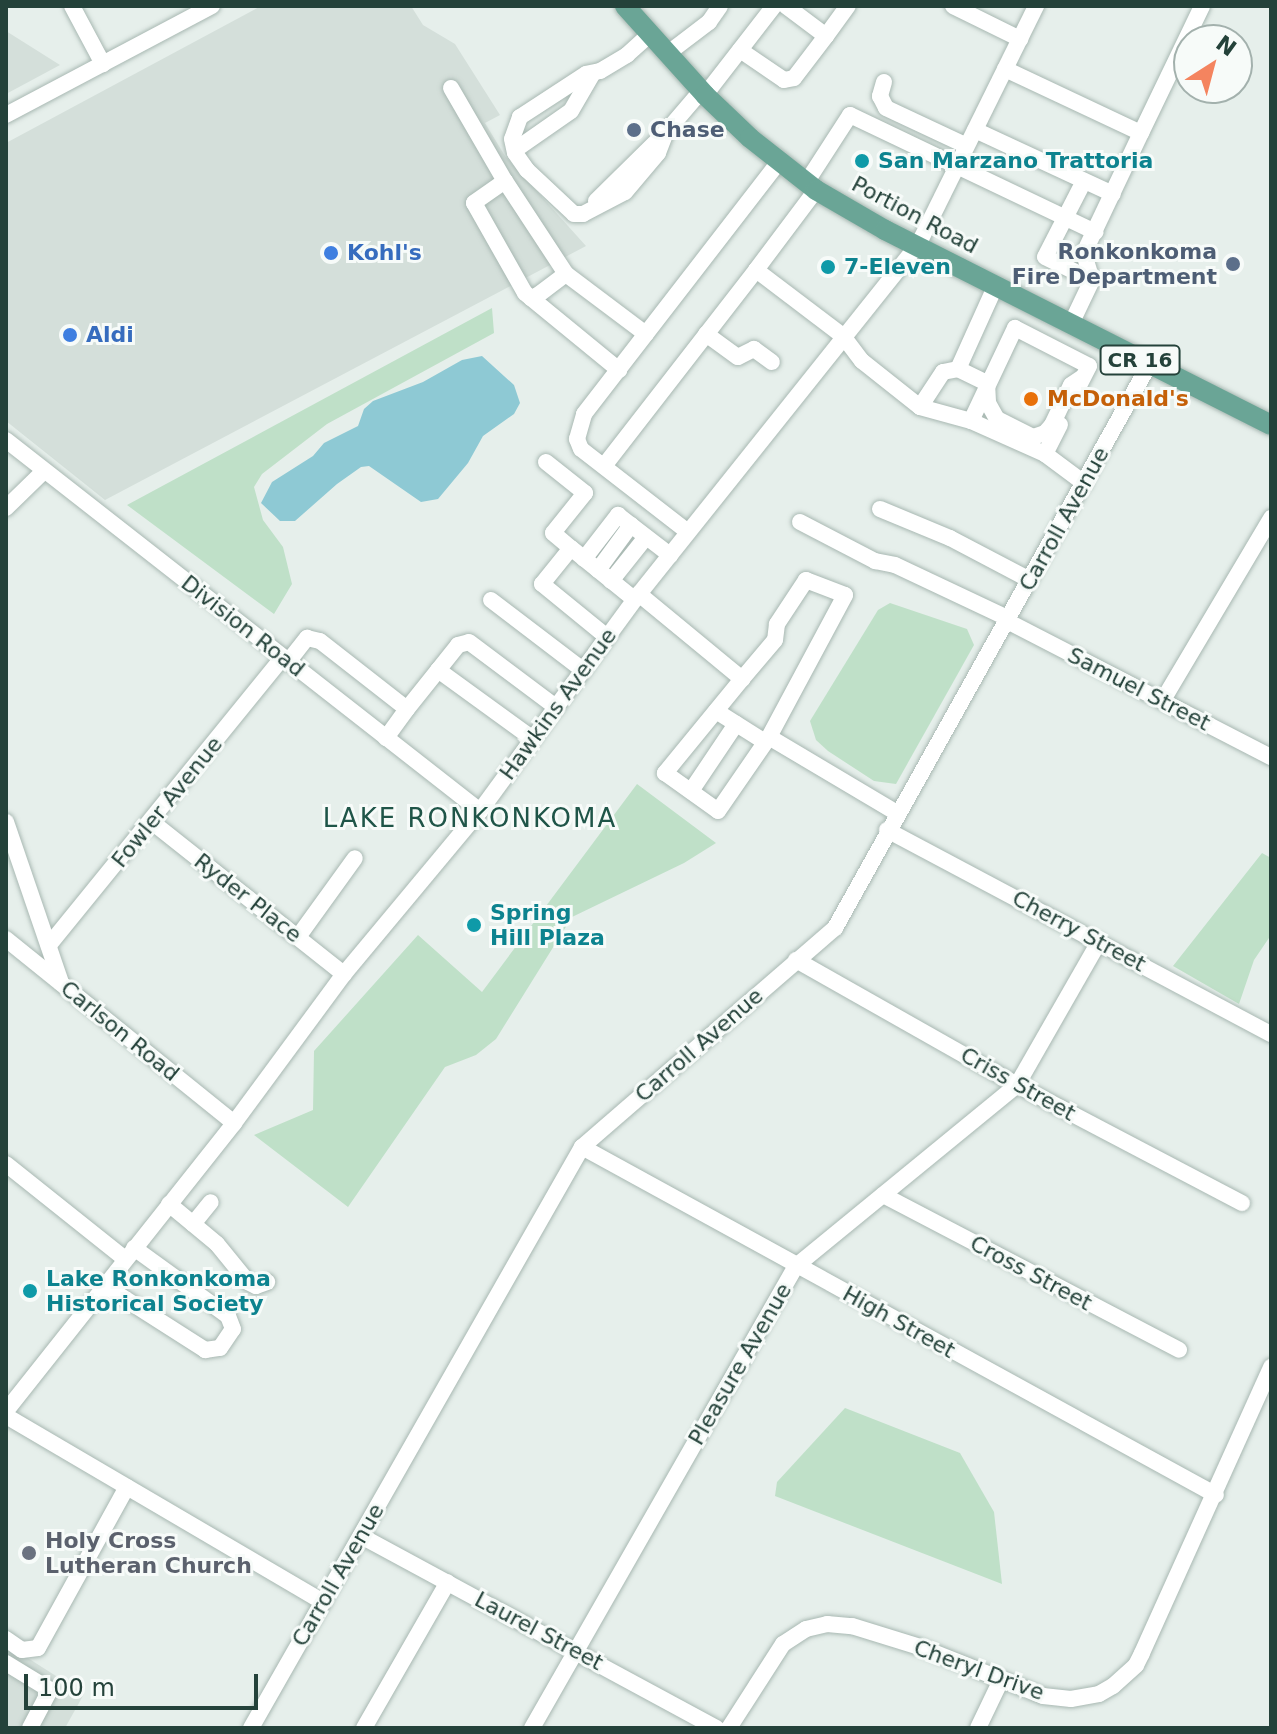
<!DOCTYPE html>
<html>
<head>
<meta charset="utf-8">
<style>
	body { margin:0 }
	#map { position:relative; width:1277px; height:1734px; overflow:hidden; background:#e6efeb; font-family:"DejaVu Sans",sans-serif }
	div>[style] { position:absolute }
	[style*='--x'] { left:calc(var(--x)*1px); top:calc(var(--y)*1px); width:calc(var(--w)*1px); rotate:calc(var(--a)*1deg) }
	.built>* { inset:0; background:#d4dfda }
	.green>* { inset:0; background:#bfe0c8 }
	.water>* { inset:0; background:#8ec9d4 }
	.roads { filter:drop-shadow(0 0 2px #a8b8b2) drop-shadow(0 0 2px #a8b8b2) }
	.minor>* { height:16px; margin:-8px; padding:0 8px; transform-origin:8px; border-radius:8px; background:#fff }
	.major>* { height:20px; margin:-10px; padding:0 10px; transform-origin:10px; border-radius:10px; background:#6aa596 }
	.dots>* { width:22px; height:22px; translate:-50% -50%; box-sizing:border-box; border:4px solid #f7fbf9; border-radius:50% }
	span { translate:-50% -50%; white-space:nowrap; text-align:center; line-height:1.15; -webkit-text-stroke:6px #f7fbf9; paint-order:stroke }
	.shield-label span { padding:2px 6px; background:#f7fbf9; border:2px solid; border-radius:6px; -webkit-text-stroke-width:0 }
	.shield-label { font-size:20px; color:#24423a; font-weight:700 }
	.service-label { font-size:22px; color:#4e5e75; font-weight:700 }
	.left { translate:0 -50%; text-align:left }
	.right { translate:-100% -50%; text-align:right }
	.culture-label { font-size:22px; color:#0d838f; font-weight:700 }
	.street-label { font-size:22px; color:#24423a }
	.shop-label { font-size:22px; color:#366cbe; font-weight:700 }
	.food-label { font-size:22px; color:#c56008; font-weight:700 }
	.worship-label { font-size:22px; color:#5b616d; font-weight:700 }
	.quarter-label { font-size:26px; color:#1f5548; letter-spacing:2px }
	.frame { position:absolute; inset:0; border:8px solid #24423a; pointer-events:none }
	.north { position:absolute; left:1173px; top:24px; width:80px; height:80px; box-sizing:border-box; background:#f7fbf9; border:2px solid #a3b1ad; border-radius:50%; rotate:36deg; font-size:22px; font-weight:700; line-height:32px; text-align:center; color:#24423a }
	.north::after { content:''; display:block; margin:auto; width:28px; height:36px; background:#f4845f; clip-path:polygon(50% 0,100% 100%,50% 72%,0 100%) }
	.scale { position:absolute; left:24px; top:1674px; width:234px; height:36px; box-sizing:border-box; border:4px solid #24423a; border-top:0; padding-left:10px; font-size:24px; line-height:28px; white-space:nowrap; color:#24423a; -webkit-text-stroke:6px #f7fbf9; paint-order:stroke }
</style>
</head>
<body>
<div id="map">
	<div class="built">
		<div style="clip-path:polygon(261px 6px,411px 6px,423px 25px,455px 44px,500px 115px,485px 123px,505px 156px,586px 246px,105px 500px,6px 421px,6px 143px)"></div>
		<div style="clip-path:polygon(6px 31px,60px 65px,6px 94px)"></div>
		<div style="clip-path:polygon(6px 1644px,84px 1694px,65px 1728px,6px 1728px)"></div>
	</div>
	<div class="green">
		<div style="clip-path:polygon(492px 308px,494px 333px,327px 424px,262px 474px,254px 487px,263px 520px,283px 547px,292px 584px,274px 614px,127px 505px)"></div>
		<div style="clip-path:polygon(890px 603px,967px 629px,974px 645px,896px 784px,874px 781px,828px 751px,816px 740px,810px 721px,878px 610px)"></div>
		<div style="clip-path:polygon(637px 784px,716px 843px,684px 863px,572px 917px,496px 1039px,476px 1055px,445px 1067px,348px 1207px,254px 1135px,313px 1110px,314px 1051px,418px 935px,482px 992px)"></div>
		<div style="clip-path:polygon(1262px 853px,1271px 858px,1271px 935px,1254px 960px,1239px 1004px,1173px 966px)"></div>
		<div style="clip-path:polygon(845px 1408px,960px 1453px,994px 1512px,1002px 1584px,775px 1496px,777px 1482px)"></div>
	</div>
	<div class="water">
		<div style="clip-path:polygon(482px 356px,514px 385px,520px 403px,514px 414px,483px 436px,468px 463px,438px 499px,421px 502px,369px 466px,361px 467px,337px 484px,295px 521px,280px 521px,261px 503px,272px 482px,313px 456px,324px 443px,358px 426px,364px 409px,373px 401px,423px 382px,462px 360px)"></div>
	</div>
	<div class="roads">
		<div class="minor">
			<div style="--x:72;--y:6;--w:66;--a:61.9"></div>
			<div style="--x:786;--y:6;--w:50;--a:36.9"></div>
			<div style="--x:826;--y:36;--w:37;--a:-54"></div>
			<div style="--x:953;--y:6;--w:75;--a:26.2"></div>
			<div style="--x:649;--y:35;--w:30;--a:138"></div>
			<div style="--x:627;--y:55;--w:31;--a:149"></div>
			<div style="--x:600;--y:71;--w:14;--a:168"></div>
			<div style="--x:586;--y:74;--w:79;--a:146.9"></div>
			<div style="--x:520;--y:117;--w:23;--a:110"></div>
			<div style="--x:512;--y:139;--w:14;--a:78"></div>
			<div style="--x:515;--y:153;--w:21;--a:55"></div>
			<div style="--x:527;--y:170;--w:64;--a:43.1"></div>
			<div style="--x:574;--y:214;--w:9;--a:0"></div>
			<div style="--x:583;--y:214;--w:47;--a:-27.6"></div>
			<div style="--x:625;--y:192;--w:51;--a:-49.8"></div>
			<div style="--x:658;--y:153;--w:22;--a:-69"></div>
			<div style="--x:740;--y:50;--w:53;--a:34.3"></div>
			<div style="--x:784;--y:80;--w:10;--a:-11"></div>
			<div style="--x:794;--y:78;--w:53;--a:-52.7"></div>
			<div style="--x:667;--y:54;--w:53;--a:-37.3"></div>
			<div style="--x:709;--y:22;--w:19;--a:-55"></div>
			<div style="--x:1005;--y:69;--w:150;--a:25.2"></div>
			<div style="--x:1141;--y:133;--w:141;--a:-64.3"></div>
			<div style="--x:884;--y:82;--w:15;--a:106"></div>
			<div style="--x:880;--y:96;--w:13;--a:63"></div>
			<div style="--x:886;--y:108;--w:89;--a:25.1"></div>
			<div style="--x:451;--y:88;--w:108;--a:59.9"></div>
			<div style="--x:505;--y:181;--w:111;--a:56.7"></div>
			<div style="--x:566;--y:274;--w:100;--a:36.9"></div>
			<div style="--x:705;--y:95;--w:113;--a:-52.2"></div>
			<div style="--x:6;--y:115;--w:233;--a:-27.9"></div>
			<div style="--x:975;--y:130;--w:152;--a:24.9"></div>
			<div style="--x:515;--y:150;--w:68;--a:-34.9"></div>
			<div style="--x:571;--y:111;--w:44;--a:-59.9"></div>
			<div style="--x:505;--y:181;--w:38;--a:145"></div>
			<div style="--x:474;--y:203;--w:103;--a:60.5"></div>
			<div style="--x:525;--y:293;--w:8;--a:40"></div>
			<div style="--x:531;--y:298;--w:8;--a:-23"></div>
			<div style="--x:538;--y:295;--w:35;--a:-37"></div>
			<div style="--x:1084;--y:181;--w:85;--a:117.2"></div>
			<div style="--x:1045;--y:257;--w:52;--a:26.1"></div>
			<div style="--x:806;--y:183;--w:81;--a:-57.1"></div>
			<div style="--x:850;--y:115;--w:272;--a:25.5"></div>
			<div style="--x:816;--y:190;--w:100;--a:126.9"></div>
			<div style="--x:756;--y:270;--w:109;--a:37.2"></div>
			<div style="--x:843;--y:336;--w:31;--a:53"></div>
			<div style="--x:862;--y:361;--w:74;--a:38.4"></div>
			<div style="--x:920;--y:407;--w:42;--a:-56.7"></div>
			<div style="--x:943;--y:372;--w:15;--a:-11"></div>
			<div style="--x:958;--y:369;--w:32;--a:26"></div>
			<div style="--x:987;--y:383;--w:20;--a:87"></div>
			<div style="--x:988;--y:403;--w:18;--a:61"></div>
			<div style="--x:997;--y:419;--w:40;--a:26.6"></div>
			<div style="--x:1033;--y:437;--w:13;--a:-18"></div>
			<div style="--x:1045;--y:433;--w:11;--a:-49"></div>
			<div style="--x:1052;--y:425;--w:44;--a:-64.6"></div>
			<div style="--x:1071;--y:385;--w:14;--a:-34"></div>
			<div style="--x:596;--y:201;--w:98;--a:-44.6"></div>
			<div style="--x:666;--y:132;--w:54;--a:-49.5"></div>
			<div style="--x:531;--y:298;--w:114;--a:39.3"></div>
			<div style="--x:1071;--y:324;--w:49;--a:-64.5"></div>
			<div style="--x:1092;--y:280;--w:28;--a:-107"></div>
			<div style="--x:1084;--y:253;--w:133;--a:-64.6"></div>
			<div style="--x:706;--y:334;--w:39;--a:36"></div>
			<div style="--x:738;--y:357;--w:18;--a:-27"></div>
			<div style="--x:754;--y:349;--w:22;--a:36"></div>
			<div style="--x:958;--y:369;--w:92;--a:-65.7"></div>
			<div style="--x:920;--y:407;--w:53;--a:15.4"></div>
			<div style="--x:971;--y:421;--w:81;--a:24"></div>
			<div style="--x:1045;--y:454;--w:33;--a:-63"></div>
			<div style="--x:971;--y:421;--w:103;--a:-64.7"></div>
			<div style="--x:1015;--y:328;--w:83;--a:27.2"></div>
			<div style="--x:1089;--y:366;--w:22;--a:117"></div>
			<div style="--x:6;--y:440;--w:602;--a:38.05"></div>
			<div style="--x:1045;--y:454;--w:49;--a:36.6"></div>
			<div style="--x:546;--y:462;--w:50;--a:38.5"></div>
			<div style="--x:585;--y:493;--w:51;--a:128.7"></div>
			<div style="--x:553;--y:533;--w:23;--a:40"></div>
			<div style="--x:604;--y:466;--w:248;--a:-52.2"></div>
			<div style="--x:6;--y:508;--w:53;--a:-44.2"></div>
			<div style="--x:880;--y:509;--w:76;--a:22.5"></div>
			<div style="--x:950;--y:538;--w:90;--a:27.7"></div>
			<div style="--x:800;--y:522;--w:85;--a:27.5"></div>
			<div style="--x:875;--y:561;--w:20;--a:11"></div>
			<div style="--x:895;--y:565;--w:126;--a:25.3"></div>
			<div style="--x:688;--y:532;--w:135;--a:-142.2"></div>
			<div style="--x:581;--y:449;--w:11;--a:-112"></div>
			<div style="--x:577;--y:439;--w:26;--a:-74"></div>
			<div style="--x:584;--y:414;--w:319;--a:-52.3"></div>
			<div style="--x:584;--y:559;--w:56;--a:-52.3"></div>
			<div style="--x:618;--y:515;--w:66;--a:37.6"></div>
			<div style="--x:598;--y:570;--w:56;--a:-53.7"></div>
			<div style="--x:611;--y:581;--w:56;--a:-51.5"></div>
			<div style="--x:639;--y:594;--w:134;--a:39.5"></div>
			<div style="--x:742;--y:679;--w:122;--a:129.3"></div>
			<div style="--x:665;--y:773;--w:65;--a:35.6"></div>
			<div style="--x:718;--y:811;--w:90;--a:-55.4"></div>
			<div style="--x:769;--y:737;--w:161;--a:-61.8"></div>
			<div style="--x:845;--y:595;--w:42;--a:-159"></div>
			<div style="--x:806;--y:580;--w:53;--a:123.4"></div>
			<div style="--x:777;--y:624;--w:16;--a:97"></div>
			<div style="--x:775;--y:640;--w:51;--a:130.2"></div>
			<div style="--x:491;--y:600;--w:116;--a:37.3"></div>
			<div style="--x:1007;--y:621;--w:297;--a:27.3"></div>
			<div style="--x:607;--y:637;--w:84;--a:-140.8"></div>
			<div style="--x:542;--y:584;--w:46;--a:-51.1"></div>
			<div style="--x:571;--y:548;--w:81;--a:39"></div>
			<div style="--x:288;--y:662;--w:31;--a:-52"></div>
			<div style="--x:307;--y:638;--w:13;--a:13"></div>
			<div style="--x:320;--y:641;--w:110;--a:38"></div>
			<div style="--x:407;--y:709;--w:36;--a:126"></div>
			<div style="--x:438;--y:670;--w:117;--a:36"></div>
			<div style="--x:1163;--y:700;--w:212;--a:-59.3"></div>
			<div style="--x:407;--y:709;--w:82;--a:-51.4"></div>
			<div style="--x:458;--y:645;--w:11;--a:-15"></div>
			<div style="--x:469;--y:642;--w:109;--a:36.8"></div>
			<div style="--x:716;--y:711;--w:58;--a:32.3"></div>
			<div style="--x:769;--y:737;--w:149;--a:30.7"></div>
			<div style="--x:691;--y:791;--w:81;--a:-56.1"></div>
			<div style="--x:6;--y:822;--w:170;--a:71.1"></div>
			<div style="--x:152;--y:822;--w:245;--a:38.4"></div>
			<div style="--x:887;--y:830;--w:435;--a:28"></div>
			<div style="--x:298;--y:937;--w:97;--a:-54.2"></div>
			<div style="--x:6;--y:939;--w:293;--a:38.9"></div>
			<div style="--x:49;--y:945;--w:370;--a:-50.9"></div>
			<div style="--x:796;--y:960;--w:254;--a:29.5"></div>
			<div style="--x:1017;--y:1085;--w:254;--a:27.7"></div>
			<div style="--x:582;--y:1147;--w:723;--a:28.76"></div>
			<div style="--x:6;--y:1164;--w:152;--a:38.6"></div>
			<div style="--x:883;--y:1195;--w:334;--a:27.6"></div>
			<div style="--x:169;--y:1204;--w:62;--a:39.8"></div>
			<div style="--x:217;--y:1244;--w:49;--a:50.8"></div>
			<div style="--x:248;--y:1282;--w:9;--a:27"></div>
			<div style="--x:256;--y:1286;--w:12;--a:-20"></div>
			<div style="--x:193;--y:1224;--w:28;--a:-51"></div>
			<div style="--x:105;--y:1286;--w:119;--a:32.6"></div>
			<div style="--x:205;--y:1350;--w:15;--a:-8"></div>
			<div style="--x:220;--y:1348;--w:23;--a:-56"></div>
			<div style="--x:233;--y:1329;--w:14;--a:-111"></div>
			<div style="--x:228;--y:1316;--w:116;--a:-144.1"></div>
			<div style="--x:6;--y:1411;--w:367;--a:-51.6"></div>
			<div style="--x:234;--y:1123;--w:185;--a:-53.6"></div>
			<div style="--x:344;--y:974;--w:212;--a:-50.2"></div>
			<div style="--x:480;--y:811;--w:269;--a:-53.8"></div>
			<div style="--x:639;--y:594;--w:447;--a:-51.4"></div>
			<div style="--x:918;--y:245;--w:267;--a:-63.7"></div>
			<div style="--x:6;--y:1416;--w:368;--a:30.4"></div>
			<div style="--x:361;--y:1536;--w:404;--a:28.4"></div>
			<div style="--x:6;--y:1639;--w:19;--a:35"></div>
			<div style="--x:22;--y:1650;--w:16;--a:-7"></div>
			<div style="--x:38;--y:1648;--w:184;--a:-61.1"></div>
			<div style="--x:6;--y:1663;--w:52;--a:31.5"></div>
			<div style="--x:50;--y:1690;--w:43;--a:117.8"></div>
			<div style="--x:251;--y:1728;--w:669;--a:-60.33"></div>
			<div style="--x:582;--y:1147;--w:335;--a:-40.9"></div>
			<div style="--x:835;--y:928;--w:645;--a:-60.85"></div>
			<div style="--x:364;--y:1728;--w:168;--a:-60.1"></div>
			<div style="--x:532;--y:1728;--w:532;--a:-60.26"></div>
			<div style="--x:796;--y:1266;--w:286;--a:-39.3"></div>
			<div style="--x:1017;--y:1085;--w:165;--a:-60.2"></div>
			<div style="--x:729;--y:1728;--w:100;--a:-57.3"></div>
			<div style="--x:783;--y:1644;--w:27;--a:-33"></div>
			<div style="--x:806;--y:1629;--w:22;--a:-13"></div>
			<div style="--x:827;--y:1624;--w:25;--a:5"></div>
			<div style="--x:852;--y:1626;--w:71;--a:17.2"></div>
			<div style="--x:920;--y:1647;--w:132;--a:21.7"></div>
			<div style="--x:1043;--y:1696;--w:28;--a:6"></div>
			<div style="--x:1071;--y:1699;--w:28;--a:-10"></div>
			<div style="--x:1099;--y:1694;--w:16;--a:-30"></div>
			<div style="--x:1113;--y:1686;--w:31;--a:-42"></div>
			<div style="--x:1136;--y:1665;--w:13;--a:-63"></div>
			<div style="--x:1142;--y:1653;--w:314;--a:-65.7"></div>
			<div style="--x:978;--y:1728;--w:53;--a:-64.4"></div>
		</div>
		<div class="major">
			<div style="--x:625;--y:6;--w:120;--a:48"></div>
			<div style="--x:705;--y:95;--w:62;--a:43.7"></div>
			<div style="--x:750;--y:138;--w:84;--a:38.2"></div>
			<div style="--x:816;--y:190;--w:80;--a:30.1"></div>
			<div style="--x:885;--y:230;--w:432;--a:26.8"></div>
		</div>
	</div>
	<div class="dots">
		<div style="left:634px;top:130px;background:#5c6f8a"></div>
		<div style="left:862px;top:161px;background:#0f9aa8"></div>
		<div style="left:331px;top:253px;background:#3f7fe0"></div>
		<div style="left:1233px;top:264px;background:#5c6f8a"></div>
		<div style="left:828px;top:267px;background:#0f9aa8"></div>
		<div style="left:70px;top:335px;background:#3f7fe0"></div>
		<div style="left:1031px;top:399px;background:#e8710a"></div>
		<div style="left:474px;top:925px;background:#0f9aa8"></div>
		<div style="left:30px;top:1291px;background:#0f9aa8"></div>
		<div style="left:29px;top:1553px;background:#6b7280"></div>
	</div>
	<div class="shield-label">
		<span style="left:1140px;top:360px">CR 16</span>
	</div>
	<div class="service-label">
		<span class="left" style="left:650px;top:130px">Chase</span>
		<span class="right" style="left:1217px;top:264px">Ronkonkoma<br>Fire Department</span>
	</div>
	<div class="culture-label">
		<span class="left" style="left:878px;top:161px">San Marzano Trattoria</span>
		<span class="left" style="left:844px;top:267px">7-Eleven</span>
		<span class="left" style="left:490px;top:925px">Spring<br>Hill Plaza</span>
		<span class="left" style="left:46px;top:1291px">Lake Ronkonkoma<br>Historical Society</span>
	</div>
	<div class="street-label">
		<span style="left:915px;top:215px;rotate:28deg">Portion Road</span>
		<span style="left:1064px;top:519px;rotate:-61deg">Carroll Avenue</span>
		<span style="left:243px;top:626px;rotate:38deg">Division Road</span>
		<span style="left:1139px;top:689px;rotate:27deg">Samuel Street</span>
		<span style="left:558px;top:704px;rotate:-54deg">Hawkins Avenue</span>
		<span style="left:167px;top:802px;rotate:-51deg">Fowler Avenue</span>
		<span style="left:248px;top:898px;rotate:38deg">Ryder Place</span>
		<span style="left:1079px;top:931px;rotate:28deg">Cherry Street</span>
		<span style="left:120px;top:1031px;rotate:39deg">Carlson Road</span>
		<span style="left:699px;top:1045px;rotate:-41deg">Carroll Avenue</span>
		<span style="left:1018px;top:1084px;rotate:29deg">Criss Street</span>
		<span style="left:1031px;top:1273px;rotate:28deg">Cross Street</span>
		<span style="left:899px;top:1322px;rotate:29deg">High Street</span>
		<span style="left:740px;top:1364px;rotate:-60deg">Pleasure Avenue</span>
		<span style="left:338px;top:1575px;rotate:-60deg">Carroll Avenue</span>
		<span style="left:539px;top:1631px;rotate:28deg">Laurel Street</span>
		<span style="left:979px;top:1670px;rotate:20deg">Cheryl Drive</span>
	</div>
	<div class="shop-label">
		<span class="left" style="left:347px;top:253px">Kohl's</span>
		<span class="left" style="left:86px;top:335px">Aldi</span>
	</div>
	<div class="food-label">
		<span class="left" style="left:1047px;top:399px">McDonald's</span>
	</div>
	<div class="worship-label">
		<span class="left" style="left:45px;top:1553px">Holy Cross<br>Lutheran Church</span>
	</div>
	<div class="quarter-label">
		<span style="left:470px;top:819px">LAKE RONKONKOMA</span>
	</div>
	<div class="frame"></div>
	<div class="north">N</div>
	<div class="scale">100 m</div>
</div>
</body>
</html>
